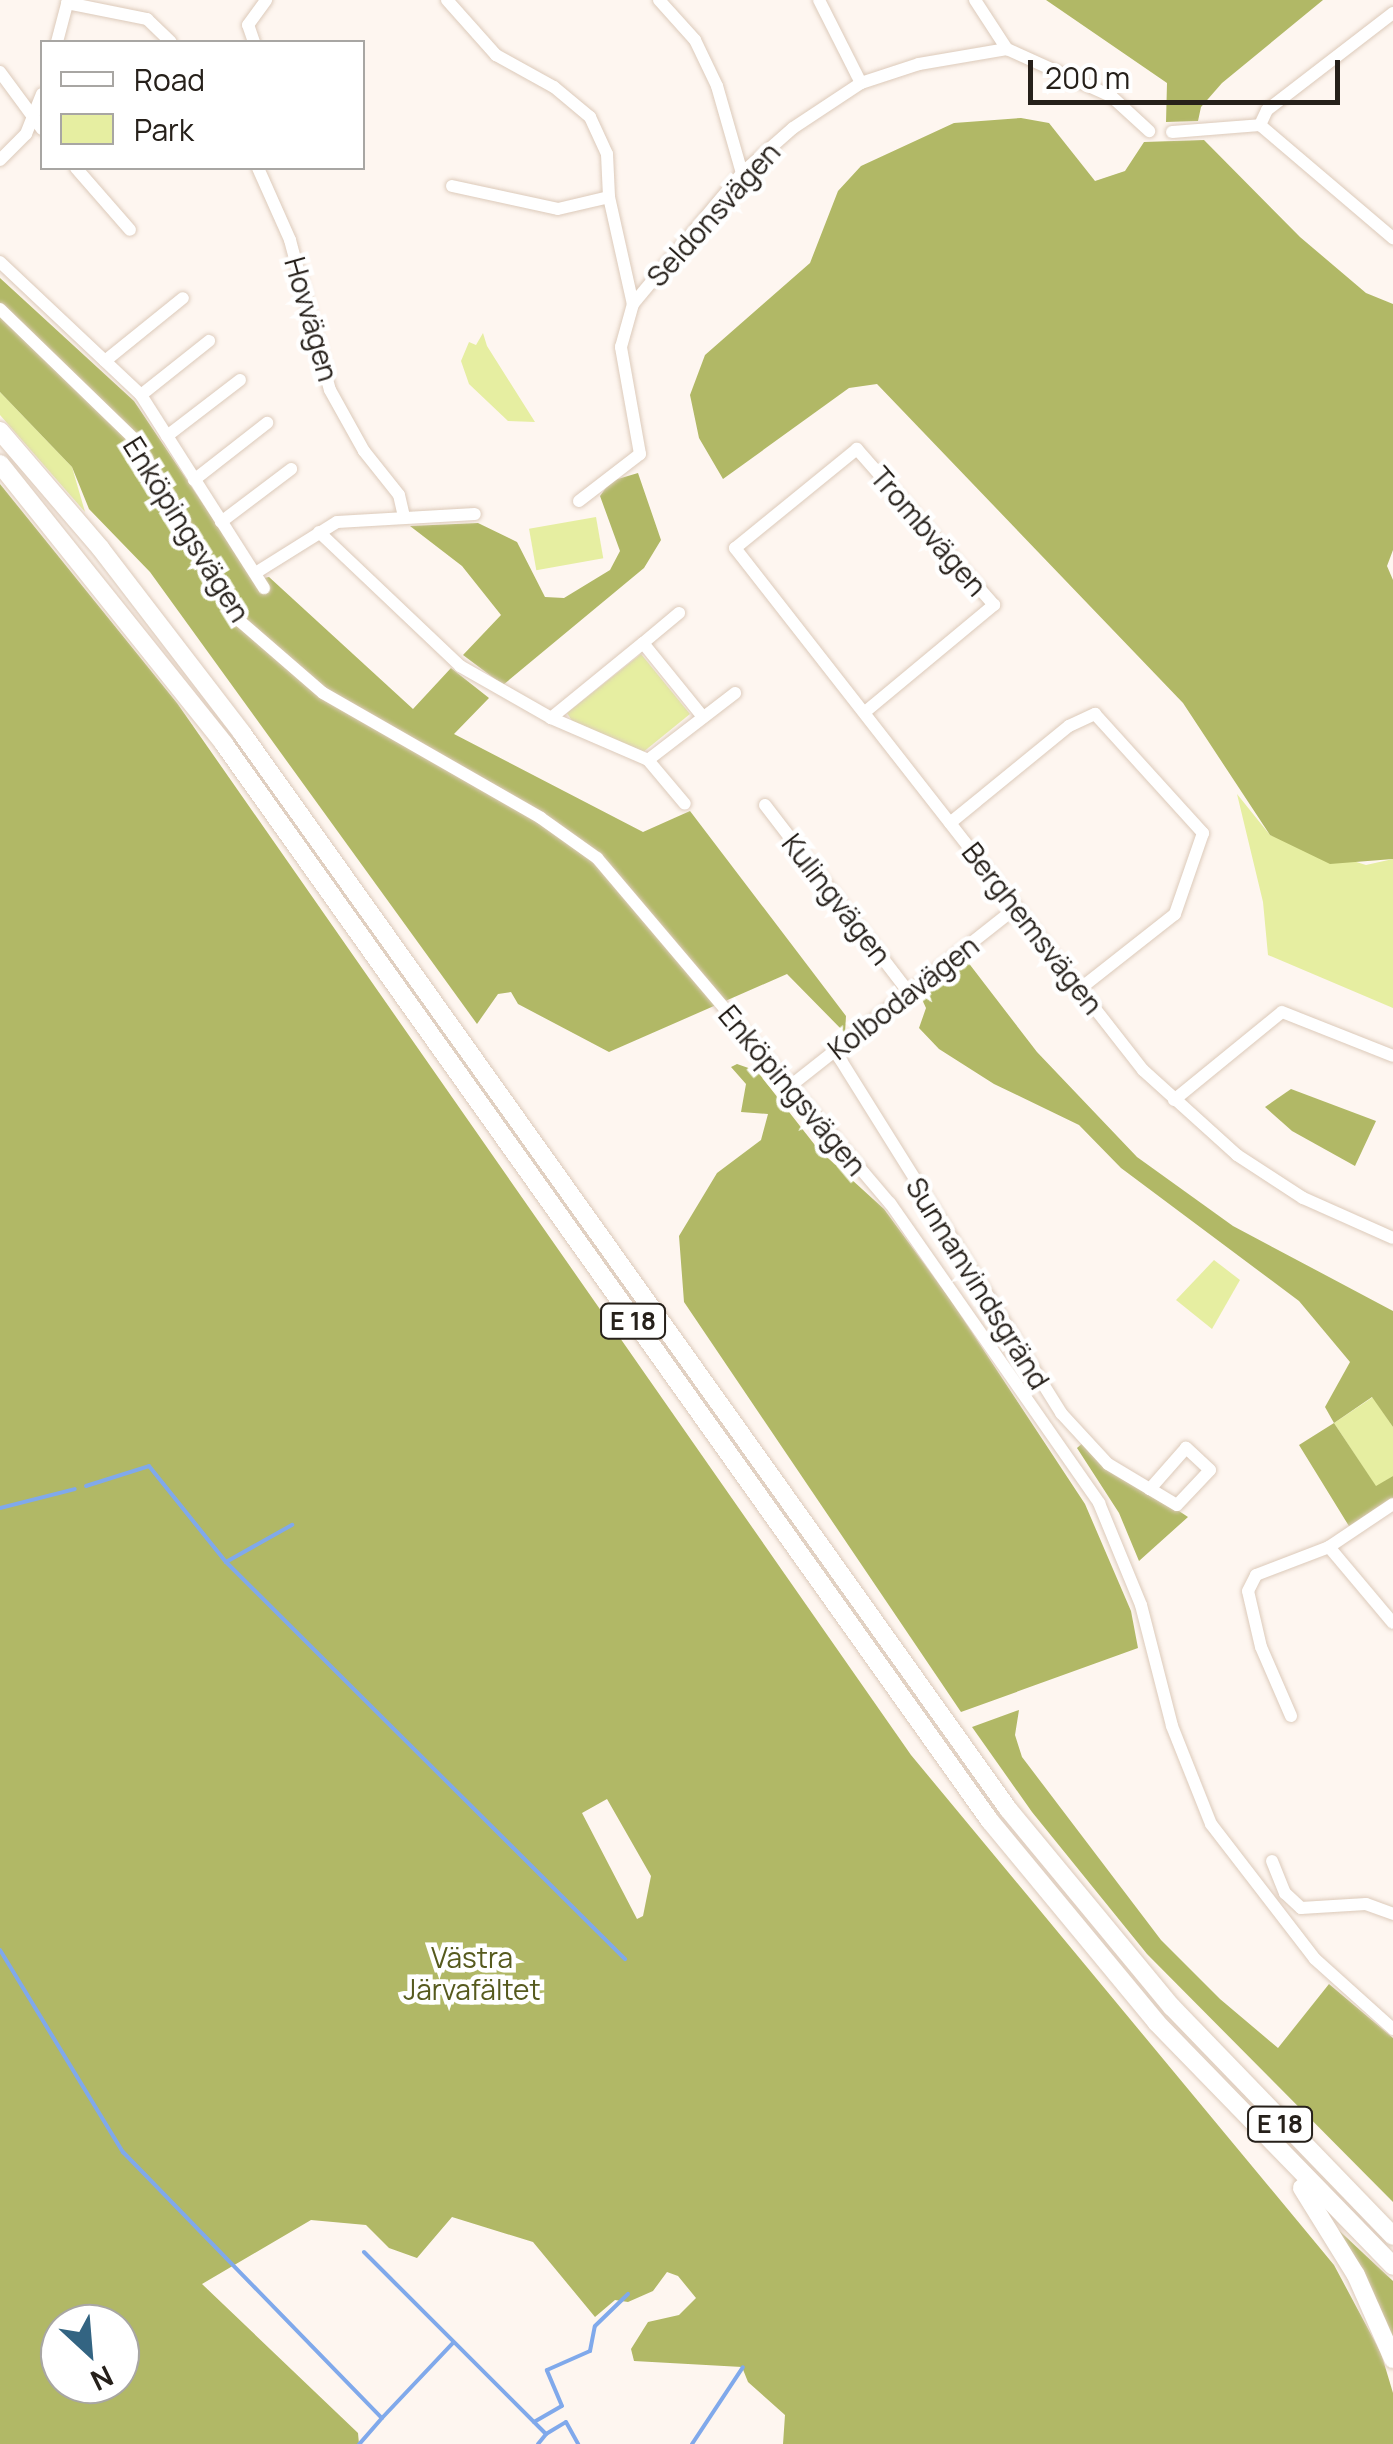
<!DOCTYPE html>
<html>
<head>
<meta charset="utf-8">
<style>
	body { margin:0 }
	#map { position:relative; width:1393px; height:2444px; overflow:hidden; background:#fef6f0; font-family:Manrope,sans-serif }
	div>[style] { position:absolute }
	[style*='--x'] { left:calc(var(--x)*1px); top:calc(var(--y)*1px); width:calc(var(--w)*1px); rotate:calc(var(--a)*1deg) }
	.green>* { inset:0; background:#e6eea1; transform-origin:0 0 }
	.forest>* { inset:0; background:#b1b866 }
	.stream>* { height:4px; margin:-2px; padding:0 2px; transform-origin:2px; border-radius:2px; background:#80a9eb }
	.roads { filter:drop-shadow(0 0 2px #dccaba) drop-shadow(0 0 2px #dccaba) }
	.minor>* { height:12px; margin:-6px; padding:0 6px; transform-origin:6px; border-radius:6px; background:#fff }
	.highway>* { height:18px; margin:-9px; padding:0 9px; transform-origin:9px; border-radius:9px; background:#fff }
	span { translate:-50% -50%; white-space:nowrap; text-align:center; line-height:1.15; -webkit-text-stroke:9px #fff; paint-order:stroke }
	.shield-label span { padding:2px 8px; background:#fff; border:2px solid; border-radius:8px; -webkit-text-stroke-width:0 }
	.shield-label { font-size:25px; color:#26201a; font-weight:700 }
	.street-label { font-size:28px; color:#26201a }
	.park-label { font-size:28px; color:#565a1e }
	.legend { position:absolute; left:40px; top:40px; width:325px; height:130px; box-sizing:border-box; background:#fff; border:2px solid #a8a6a3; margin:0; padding:12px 18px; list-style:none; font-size:30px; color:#26201a }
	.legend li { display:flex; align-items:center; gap:20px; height:50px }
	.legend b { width:50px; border:2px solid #a8a6a3 }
	.north { position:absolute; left:40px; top:2304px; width:100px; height:100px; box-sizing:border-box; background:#fff; border:2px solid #a8a6a3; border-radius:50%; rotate:154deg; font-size:28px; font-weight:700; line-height:40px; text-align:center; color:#26201a }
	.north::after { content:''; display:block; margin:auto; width:35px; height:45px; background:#336482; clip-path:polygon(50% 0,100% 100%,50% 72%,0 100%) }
	.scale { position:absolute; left:1028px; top:60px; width:312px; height:45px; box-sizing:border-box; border:5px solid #26201a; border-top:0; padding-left:12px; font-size:30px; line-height:35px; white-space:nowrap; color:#26201a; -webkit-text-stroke:8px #fff; paint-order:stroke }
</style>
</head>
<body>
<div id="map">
	<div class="green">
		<div style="clip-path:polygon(483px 333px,487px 346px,535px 422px,508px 421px,469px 384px,461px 361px,469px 342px,476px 345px)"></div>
		<div style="clip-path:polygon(0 392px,72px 467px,85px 512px,0 415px)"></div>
		<div style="left:596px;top:517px;width:42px;height:68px;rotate:80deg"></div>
		<div style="clip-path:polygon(641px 654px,690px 714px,642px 753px,574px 724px,567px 713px)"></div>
		<div style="clip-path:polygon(1237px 794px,1270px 835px,1366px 865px,1393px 859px,1393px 1008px,1268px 955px,1263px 902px)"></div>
		<div style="clip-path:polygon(1214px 1260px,1240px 1280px,1212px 1329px,1176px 1300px)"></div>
		<div style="clip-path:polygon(1373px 1397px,1393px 1427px,1393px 1476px,1376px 1487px,1334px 1423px)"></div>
	</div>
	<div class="forest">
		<div style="clip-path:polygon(1046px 0,1323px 0,1222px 83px,1201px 107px,1198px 121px,1166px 122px,1167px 83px)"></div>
		<div style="clip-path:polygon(1021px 118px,1049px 123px,1095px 181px,1125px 171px,1144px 142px,1204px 140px,1300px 237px,1366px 293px,1393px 304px,1393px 550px,1387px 566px,1393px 580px,1393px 859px,1330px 864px,1270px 835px,1183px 703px,877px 384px,849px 388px,723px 479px,699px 438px,690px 395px,705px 355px,810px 263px,838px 191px,861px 166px,954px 123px)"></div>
		<div style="clip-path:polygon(0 278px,134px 401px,254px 580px,269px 577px,413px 709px,451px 668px,489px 698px,454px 734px,643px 832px,690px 811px,846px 1016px,845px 1033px,787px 974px,609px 1052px,518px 1004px,511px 992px,498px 994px,477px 1024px,150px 572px,89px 509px,72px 467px,0 392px)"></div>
		<div style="clip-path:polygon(638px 473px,661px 540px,644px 568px,503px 685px,463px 655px,501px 615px,462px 566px,410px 526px,478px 523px,517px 542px,545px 597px,564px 598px,610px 570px,620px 551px,600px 496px,611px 481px)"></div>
		<div style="clip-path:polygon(evenodd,0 484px,177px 703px,911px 1755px,1334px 2265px,1381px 2353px,1393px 2393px,1393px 2444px,783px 2444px,785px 2415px,748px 2382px,742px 2367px,634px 2361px,631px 2349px,648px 2322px,679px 2315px,696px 2298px,678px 2276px,667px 2272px,653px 2291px,628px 2302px,615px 2300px,595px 2317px,533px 2242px,452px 2217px,417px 2258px,389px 2248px,366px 2225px,311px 2220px,202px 2284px,358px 2433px,359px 2444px,0 2444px,0 484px,607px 1799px,651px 1876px,643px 1916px,637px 1919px,582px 1813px,607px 1799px,0 484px,60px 2324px,120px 2324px,120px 2384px,60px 2384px,60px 2324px)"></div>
		<div style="clip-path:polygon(964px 957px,1037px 1052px,1137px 1157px,1233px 1226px,1393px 1311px,1393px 1427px,1372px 1397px,1334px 1423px,1376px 1486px,1393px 1476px,1393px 1504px,1352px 1531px,1299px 1445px,1334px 1423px,1325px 1407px,1350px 1362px,1299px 1301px,1121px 1168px,1079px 1125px,994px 1084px,939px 1049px,919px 1028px,926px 1008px,919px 993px)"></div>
		<div style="clip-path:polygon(737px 1064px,757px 1071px,818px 1149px,884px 1209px,950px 1299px,1085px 1504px,1131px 1611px,1138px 1648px,961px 1712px,684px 1302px,679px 1236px,717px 1173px,761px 1140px,768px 1114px,741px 1112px,746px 1084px,731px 1067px)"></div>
		<div style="clip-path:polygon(1291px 1089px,1376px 1121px,1355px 1166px,1292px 1131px,1265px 1107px)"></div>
		<div style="clip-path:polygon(1086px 1440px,1108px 1464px,1188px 1517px,1139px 1561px,1119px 1513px,1077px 1448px)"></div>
		<div style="clip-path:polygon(1019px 1710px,1015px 1735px,1022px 1757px,1161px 1940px,1220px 1999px,1278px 2048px,1329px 1984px,1393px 2038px,1393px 2202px,1147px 1954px,1032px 1812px,972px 1727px)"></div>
		<div style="clip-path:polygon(1331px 2223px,1393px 2281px,1393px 2345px)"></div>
	</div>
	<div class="stream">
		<div style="--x:86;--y:1486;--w:66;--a:-17.6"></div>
		<div style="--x:149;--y:1466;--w:123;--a:51.3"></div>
		<div style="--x:226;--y:1562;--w:76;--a:-29.3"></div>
		<div style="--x:0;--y:1508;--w:77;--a:-14.2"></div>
		<div style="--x:226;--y:1562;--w:563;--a:44.86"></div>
		<div style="--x:0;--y:1950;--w:237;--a:58.7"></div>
		<div style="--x:123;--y:2152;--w:371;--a:45.8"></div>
		<div style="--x:382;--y:2418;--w:35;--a:131"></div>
		<div style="--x:364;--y:2252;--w:257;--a:45"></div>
		<div style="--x:546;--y:2434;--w:23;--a:-31"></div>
		<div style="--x:566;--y:2422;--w:25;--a:61"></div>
		<div style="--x:382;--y:2418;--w:103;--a:-46.6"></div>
		<div style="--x:534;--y:2422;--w:32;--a:-30"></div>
		<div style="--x:562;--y:2406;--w:39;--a:-113"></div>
		<div style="--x:547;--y:2370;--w:47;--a:-23.8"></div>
		<div style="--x:590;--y:2351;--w:25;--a:-79"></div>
		<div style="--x:595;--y:2326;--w:46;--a:-44.1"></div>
		<div style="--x:538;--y:2444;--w:13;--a:-51"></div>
		<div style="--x:692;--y:2444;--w:92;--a:-56.5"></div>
	</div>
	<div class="roads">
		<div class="minor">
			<div style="--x:447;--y:0;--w:74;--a:48.3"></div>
			<div style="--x:496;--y:55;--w:66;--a:28.9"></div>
			<div style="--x:554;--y:87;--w:47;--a:39.8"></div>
			<div style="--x:590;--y:117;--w:41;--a:65.3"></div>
			<div style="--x:607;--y:154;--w:43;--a:87.3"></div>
			<div style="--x:609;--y:197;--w:110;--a:77.4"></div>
			<div style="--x:659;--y:0;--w:54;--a:48"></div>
			<div style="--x:695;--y:40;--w:51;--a:64.4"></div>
			<div style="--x:717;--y:86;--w:91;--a:74"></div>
			<div style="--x:819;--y:0;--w:93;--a:63.2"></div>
			<div style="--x:975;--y:0;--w:59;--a:56.9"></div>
			<div style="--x:1007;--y:49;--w:114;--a:24.3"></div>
			<div style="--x:1111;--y:96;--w:52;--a:42.6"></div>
			<div style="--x:67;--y:3;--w:82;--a:11.3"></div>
			<div style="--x:147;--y:19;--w:33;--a:44"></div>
			<div style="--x:1393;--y:13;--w:159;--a:142.4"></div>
			<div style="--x:1267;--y:110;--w:17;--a:115"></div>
			<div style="--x:1260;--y:125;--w:175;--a:40.4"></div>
			<div style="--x:57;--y:42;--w:43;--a:-75.3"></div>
			<div style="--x:254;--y:42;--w:18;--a:-109"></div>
			<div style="--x:248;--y:25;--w:31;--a:-54"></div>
			<div style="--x:0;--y:72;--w:71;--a:53.6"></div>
			<div style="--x:1172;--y:132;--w:88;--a:-4.5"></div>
			<div style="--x:0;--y:160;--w:37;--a:-45"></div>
			<div style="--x:26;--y:134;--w:43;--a:-68.2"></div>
			<div style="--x:76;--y:168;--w:82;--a:48.9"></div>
			<div style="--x:258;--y:168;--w:79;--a:66"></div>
			<div style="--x:290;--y:240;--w:155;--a:75.1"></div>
			<div style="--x:330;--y:390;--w:70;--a:60.9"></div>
			<div style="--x:364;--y:451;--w:56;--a:51.5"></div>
			<div style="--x:399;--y:495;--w:23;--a:77"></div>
			<div style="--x:452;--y:186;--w:108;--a:12.2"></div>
			<div style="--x:558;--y:209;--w:52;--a:-13.2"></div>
			<div style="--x:0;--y:262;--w:194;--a:43.3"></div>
			<div style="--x:141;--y:395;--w:229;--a:57.5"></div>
			<div style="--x:0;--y:309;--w:185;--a:44.1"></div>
			<div style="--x:133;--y:438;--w:213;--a:59.6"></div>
			<div style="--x:241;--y:622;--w:108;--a:40.9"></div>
			<div style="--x:323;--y:693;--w:251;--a:29.8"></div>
			<div style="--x:541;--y:818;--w:69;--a:35.5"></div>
			<div style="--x:597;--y:858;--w:453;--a:49.7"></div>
			<div style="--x:890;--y:1203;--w:366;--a:55.1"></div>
			<div style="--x:1099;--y:1503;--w:110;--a:67.6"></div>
			<div style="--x:1141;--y:1605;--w:125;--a:75.6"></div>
			<div style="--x:1172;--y:1726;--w:105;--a:68.3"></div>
			<div style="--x:1211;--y:1824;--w:170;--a:52.4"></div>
			<div style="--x:1315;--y:1959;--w:105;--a:41.9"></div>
			<div style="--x:105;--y:361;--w:100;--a:-38.9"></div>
			<div style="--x:141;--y:395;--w:87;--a:-38.5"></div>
			<div style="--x:167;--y:436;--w:92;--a:-37.5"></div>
			<div style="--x:194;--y:480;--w:93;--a:-38"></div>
			<div style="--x:579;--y:501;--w:77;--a:-37.6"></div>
			<div style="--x:640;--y:454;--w:109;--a:-100.1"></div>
			<div style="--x:621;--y:347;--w:45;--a:-74.4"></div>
			<div style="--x:633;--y:304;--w:170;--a:-50.2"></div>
			<div style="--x:742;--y:173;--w:68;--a:-41.4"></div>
			<div style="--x:793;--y:128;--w:82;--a:-33.5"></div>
			<div style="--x:861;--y:83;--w:61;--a:-18.1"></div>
			<div style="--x:919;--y:64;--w:89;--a:-9.7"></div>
			<div style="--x:221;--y:522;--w:88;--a:-37.1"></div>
			<div style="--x:319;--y:532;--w:195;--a:43.5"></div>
			<div style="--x:460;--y:666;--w:105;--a:29.7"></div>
			<div style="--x:257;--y:572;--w:94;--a:-32"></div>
			<div style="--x:337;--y:522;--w:138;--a:-3.3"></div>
			<div style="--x:643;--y:643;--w:47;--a:-39.8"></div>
			<div style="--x:865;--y:712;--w:168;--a:-39.7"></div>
			<div style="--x:994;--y:605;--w:208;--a:-131.3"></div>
			<div style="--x:857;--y:449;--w:157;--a:140.9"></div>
			<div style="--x:735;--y:548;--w:663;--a:51.99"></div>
			<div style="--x:1143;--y:1070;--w:127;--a:42.1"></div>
			<div style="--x:1237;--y:1155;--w:79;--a:33.1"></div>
			<div style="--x:1303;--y:1198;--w:98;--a:24"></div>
			<div style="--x:703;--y:717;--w:95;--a:-129"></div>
			<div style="--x:643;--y:643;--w:119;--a:140.8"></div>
			<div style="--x:551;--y:718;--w:106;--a:23.4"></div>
			<div style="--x:648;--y:760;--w:110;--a:-37.6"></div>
			<div style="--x:648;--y:760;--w:57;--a:49.9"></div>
			<div style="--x:765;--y:805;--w:237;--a:52.5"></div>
			<div style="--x:950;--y:823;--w:154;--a:-39.2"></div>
			<div style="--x:1069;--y:726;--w:29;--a:-25"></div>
			<div style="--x:1095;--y:714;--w:161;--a:47.8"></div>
			<div style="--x:1203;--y:833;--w:86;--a:109.1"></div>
			<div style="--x:1175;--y:914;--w:120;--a:141.8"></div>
			<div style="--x:835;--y:1051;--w:427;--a:58"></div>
			<div style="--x:1061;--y:1413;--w:69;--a:47.3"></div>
			<div style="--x:1108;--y:1464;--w:49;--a:30.8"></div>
			<div style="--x:1150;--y:1489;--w:31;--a:31"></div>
			<div style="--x:1177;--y:1505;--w:48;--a:-46.7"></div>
			<div style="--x:1210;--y:1470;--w:33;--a:-137"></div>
			<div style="--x:1186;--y:1448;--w:55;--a:131.3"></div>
			<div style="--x:789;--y:1087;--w:290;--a:-38.3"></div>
			<div style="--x:1174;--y:1100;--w:139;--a:-39.2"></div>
			<div style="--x:1282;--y:1012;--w:119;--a:21.6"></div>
			<div style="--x:1329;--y:1547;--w:99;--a:49.9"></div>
			<div style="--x:1291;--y:1716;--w:75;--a:-113.5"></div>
			<div style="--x:1261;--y:1647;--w:57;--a:-103.1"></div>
			<div style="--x:1248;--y:1591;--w:18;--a:-63"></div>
			<div style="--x:1256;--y:1575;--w:78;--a:-21"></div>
			<div style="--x:1329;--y:1547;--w:77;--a:-33.9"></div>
			<div style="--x:1272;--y:1861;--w:35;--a:68"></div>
			<div style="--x:1285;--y:1893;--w:22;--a:43"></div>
			<div style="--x:1301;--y:1908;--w:65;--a:-3.5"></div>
			<div style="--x:1366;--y:1904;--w:29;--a:20"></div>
		</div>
		<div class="highway">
			<div style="--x:0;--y:431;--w:155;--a:49.4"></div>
			<div style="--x:101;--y:549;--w:232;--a:52.5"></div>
			<div style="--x:242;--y:733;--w:1321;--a:54.55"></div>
			<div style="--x:1008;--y:1809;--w:257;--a:50.4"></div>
			<div style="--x:1172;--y:2007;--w:318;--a:46"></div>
			<div style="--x:0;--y:464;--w:359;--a:51.3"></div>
			<div style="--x:224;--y:744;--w:1322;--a:54.58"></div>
			<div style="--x:990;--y:1821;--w:261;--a:50.4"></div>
			<div style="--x:1156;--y:2022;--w:340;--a:45.8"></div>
			<div style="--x:1302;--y:2188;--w:102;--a:58.2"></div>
			<div style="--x:1356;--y:2275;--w:92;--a:66.2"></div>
		</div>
	</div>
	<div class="shield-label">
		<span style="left:633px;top:1321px">E 18</span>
		<span style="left:1280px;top:2124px">E 18</span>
	</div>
	<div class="street-label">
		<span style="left:713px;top:214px;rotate:-48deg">Seldonsvägen</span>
		<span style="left:312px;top:319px;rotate:74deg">Hovvägen</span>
		<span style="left:187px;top:529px;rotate:58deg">Enköpingsvägen</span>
		<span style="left:929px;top:531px;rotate:49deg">Trombvägen</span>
		<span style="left:837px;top:899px;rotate:52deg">Kulingvägen</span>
		<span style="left:1033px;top:928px;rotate:52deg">Berghemsvägen</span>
		<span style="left:903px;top:997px;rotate:-38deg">Kolbodavägen</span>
		<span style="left:793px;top:1090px;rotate:50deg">Enköpingsvägen</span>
		<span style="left:978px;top:1283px;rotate:58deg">Sunnanvindsgränd</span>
	</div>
	<div class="park-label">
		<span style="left:472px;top:1973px">Västra<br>Järvafältet</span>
	</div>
	<ul class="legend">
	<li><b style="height:12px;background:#fff"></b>Road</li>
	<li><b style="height:28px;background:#e6eea1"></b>Park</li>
	</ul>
	<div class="north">N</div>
	<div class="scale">200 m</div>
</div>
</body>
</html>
